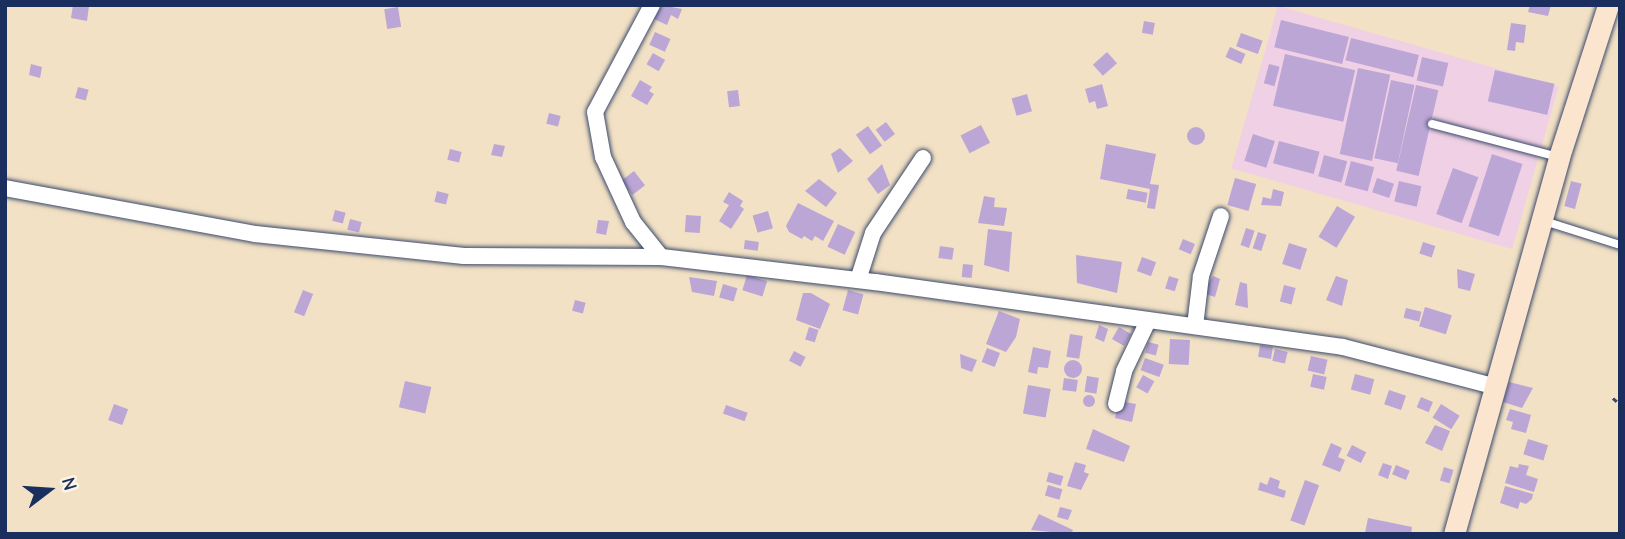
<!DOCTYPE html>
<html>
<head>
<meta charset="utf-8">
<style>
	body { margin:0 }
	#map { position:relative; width:1625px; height:539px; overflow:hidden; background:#f2e1c4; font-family:"Comic Neue",sans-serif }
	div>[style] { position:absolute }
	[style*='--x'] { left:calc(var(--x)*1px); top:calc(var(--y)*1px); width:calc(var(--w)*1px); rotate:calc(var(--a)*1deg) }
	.built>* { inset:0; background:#f0d0e4; transform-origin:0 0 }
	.building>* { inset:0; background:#bca6d6; transform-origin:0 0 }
	.round { border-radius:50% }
	.path>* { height:2.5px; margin-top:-1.25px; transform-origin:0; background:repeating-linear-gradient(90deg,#3b4a6d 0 5px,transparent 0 10px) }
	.roads { filter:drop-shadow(0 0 2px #3b4a6d) drop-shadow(0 0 2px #3b4a6d) }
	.lane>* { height:8px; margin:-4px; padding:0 4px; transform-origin:4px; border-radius:4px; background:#fff }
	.street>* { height:16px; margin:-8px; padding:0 8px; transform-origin:8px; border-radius:8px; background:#fff }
	.secondary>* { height:21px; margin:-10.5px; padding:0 10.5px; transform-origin:10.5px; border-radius:10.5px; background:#fce5cf }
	span { translate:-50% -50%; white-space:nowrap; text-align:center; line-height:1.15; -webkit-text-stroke:6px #fcf5e5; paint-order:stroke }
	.frame { position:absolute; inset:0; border:7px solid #1b2f5e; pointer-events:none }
	.north { position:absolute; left:14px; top:455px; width:70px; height:70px; -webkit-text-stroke:5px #fcf5e5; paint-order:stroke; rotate:73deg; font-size:19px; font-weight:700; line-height:28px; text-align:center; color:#1b2f5e }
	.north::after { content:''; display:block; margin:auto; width:24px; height:32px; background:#1b2f5e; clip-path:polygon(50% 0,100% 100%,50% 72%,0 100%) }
</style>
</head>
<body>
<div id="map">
	<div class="built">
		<div style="left:1278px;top:6px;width:292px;height:169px;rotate:16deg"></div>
	</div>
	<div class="building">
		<div style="clip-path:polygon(73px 5px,89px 6px,87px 21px,71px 18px)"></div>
		<div style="clip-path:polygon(661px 5px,682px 9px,678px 19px,671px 15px,667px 25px,654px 19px)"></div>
		<div style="clip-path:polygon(1530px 5px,1551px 5px,1548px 16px,1528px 12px)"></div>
		<div style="left:398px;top:7px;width:20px;height:14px;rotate:81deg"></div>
		<div style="left:1281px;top:20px;width:70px;height:28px;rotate:14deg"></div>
		<div style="left:1144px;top:21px;width:11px;height:12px;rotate:10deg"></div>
		<div style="clip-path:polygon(1511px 23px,1526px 25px,1524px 43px,1516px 42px,1515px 51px,1507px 50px)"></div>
		<div style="left:655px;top:32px;width:17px;height:14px;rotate:24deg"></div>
		<div style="left:1241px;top:33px;width:23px;height:14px;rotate:20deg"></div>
		<div style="left:1351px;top:38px;width:70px;height:23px;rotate:14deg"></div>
		<div style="left:1230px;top:47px;width:17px;height:11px;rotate:24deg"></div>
		<div style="left:1107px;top:52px;width:15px;height:19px;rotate:48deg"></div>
		<div style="left:653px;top:53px;width:14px;height:13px;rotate:30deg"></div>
		<div style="left:1285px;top:54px;width:72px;height:53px;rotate:13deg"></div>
		<div style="left:1422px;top:57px;width:27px;height:24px;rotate:13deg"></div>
		<div style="clip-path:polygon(31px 64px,42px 67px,40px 78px,29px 75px)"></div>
		<div style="left:1269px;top:64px;width:11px;height:20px;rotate:15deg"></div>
		<div style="left:1358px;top:68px;width:33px;height:88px;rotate:12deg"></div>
		<div style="left:1495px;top:70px;width:61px;height:32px;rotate:13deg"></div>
		<div style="clip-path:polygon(640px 80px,652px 87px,649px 91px,654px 94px,647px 105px,631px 96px)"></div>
		<div style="left:1391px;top:80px;width:24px;height:80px;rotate:12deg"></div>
		<div style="clip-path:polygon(1102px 84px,1108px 106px,1097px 109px,1095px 101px,1089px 103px,1085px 89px)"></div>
		<div style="left:1416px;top:85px;width:23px;height:88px;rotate:13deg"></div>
		<div style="left:78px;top:87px;width:11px;height:11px;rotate:15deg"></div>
		<div style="left:738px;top:90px;width:16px;height:11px;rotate:83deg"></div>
		<div style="left:1027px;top:94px;width:18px;height:16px;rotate:74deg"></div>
		<div style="left:549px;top:113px;width:12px;height:11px;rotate:14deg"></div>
		<div style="left:886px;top:122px;width:15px;height:13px;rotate:53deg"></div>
		<div style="left:981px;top:125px;width:20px;height:23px;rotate:63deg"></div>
		<div style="left:868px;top:126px;width:24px;height:15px;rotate:54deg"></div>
		<div class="round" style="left:1187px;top:127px;width:18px;height:18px"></div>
		<div style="left:1253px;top:134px;width:23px;height:28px;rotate:18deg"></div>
		<div style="left:1279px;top:141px;width:42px;height:23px;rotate:15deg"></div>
		<div style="clip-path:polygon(494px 144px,505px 146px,502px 157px,491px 155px)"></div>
		<div style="clip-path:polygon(1106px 144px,1156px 154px,1150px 184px,1159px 185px,1155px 209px,1147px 208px,1150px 189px,1100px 179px)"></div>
		<div style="clip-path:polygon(840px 148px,853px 161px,838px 173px,831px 154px)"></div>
		<div style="left:450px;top:149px;width:12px;height:11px;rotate:14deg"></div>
		<div style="left:1492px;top:154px;width:32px;height:76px;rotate:18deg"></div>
		<div style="left:1324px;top:155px;width:24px;height:22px;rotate:15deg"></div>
		<div style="left:1351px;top:161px;width:24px;height:25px;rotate:15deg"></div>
		<div style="clip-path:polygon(882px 164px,890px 185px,878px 194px,867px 179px)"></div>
		<div style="left:1453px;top:168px;width:27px;height:49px;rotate:20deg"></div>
		<div style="left:634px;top:171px;width:18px;height:16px;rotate:52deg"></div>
		<div style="left:1235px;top:178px;width:22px;height:28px;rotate:16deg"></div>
		<div style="left:1377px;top:178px;width:18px;height:15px;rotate:19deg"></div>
		<div style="clip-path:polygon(819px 179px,837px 193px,826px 207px,805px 191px)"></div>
		<div style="left:1399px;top:181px;width:23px;height:21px;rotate:13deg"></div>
		<div style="left:1571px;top:181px;width:11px;height:26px;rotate:15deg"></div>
		<div style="left:1128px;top:189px;width:20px;height:10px;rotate:11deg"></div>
		<div style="clip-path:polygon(1273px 189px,1284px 192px,1281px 206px,1261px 205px,1263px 197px,1271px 199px)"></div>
		<div style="left:437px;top:191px;width:12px;height:11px;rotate:14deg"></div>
		<div style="clip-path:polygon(729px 192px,743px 201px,740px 206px,744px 209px,731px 229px,719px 221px,729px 205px,723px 202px)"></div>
		<div style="clip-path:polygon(984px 196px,995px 198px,994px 207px,1007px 208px,1004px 226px,978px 223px)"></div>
		<div style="clip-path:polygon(798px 203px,834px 221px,823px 241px,815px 236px,812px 241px,804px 236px,802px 239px,789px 232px,786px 226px)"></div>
		<div style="left:1337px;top:206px;width:21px;height:36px;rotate:31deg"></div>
		<div style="left:335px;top:210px;width:11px;height:11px;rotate:15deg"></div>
		<div style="left:768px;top:211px;width:18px;height:16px;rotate:74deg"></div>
		<div style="left:686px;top:215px;width:15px;height:17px;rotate:4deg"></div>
		<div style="left:350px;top:219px;width:12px;height:11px;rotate:14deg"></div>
		<div style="clip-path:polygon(598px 220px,609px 221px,606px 235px,596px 233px)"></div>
		<div style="left:838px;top:224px;width:19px;height:25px;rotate:25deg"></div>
		<div style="left:1246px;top:228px;width:9px;height:18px;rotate:18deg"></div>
		<div style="clip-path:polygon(988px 229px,1012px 232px,1009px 272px,984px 265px)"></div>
		<div style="left:1258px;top:232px;width:9px;height:17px;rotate:18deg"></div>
		<div style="left:1183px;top:239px;width:13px;height:11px;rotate:23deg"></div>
		<div style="left:745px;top:240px;width:14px;height:9px;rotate:8deg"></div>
		<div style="left:1423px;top:242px;width:13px;height:12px;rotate:18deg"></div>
		<div style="left:1289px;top:243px;width:19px;height:22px;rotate:18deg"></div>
		<div style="left:940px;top:246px;width:14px;height:12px;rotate:8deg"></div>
		<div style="clip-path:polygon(1076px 255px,1122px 262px,1117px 293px,1077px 283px)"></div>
		<div style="left:1142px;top:257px;width:15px;height:15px;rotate:20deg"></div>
		<div style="left:963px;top:264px;width:10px;height:13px;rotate:6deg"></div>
		<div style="clip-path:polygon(1457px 269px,1475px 274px,1470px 291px,1458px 288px)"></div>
		<div style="left:747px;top:275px;width:21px;height:16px;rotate:17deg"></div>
		<div style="left:1169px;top:276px;width:10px;height:13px;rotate:17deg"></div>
		<div style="clip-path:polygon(1213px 276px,1220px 279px,1215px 297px,1202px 293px)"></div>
		<div style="clip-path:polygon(1336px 276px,1348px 280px,1342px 306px,1326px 300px)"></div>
		<div style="clip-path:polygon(689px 277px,717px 281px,714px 296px,692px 292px)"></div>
		<div style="clip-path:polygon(1240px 282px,1247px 284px,1248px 308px,1235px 305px)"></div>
		<div style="left:723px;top:284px;width:15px;height:14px;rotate:16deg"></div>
		<div style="left:1284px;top:285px;width:12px;height:17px;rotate:14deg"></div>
		<div style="left:303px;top:290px;width:11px;height:24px;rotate:22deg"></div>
		<div style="left:848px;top:290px;width:16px;height:21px;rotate:15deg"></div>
		<div style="clip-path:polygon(803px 293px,811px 293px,830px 304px,820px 329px,796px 320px)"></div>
		<div style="left:575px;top:300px;width:11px;height:11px;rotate:15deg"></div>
		<div style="left:1425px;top:307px;width:28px;height:20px;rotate:17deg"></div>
		<div style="left:1406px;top:308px;width:16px;height:10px;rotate:14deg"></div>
		<div style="clip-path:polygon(999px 311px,1020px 319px,1016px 337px,1006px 352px,986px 344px)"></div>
		<div style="clip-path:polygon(1099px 325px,1108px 329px,1104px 342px,1095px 338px)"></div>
		<div style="left:809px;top:327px;width:10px;height:13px;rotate:17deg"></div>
		<div style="left:1119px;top:327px;width:14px;height:14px;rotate:30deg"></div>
		<div style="left:1070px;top:334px;width:13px;height:23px;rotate:9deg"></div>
		<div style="left:1170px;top:339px;width:20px;height:25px;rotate:3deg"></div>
		<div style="left:1148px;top:342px;width:11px;height:11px;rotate:15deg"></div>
		<div style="left:1260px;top:345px;width:13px;height:12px;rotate:9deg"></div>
		<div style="clip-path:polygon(1033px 347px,1051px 351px,1048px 368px,1038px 367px,1037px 374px,1028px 372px)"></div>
		<div style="left:987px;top:348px;width:14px;height:15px;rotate:21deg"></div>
		<div style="left:1275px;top:349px;width:13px;height:12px;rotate:13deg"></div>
		<div style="left:794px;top:351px;width:13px;height:11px;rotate:27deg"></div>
		<div style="clip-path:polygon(960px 354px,977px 360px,972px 372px,961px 368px)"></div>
		<div style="left:1311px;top:356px;width:17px;height:15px;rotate:13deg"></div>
		<div style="left:1145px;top:358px;width:20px;height:13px;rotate:20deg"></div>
		<div class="round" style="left:1064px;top:360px;width:18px;height:18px"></div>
		<div style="left:1313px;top:374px;width:14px;height:13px;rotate:12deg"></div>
		<div style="left:1355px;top:374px;width:20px;height:16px;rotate:15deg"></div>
		<div style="left:1143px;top:375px;width:13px;height:14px;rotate:29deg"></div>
		<div style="left:1087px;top:376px;width:12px;height:16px;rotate:9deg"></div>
		<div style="left:1064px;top:378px;width:14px;height:12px;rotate:8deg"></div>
		<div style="left:405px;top:381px;width:27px;height:27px;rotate:13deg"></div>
		<div style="clip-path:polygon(1509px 382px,1533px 388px,1522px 408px,1503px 402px)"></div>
		<div style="left:1028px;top:385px;width:23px;height:29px;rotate:10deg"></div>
		<div style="left:1389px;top:390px;width:18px;height:15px;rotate:19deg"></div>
		<div class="round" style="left:1083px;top:395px;width:12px;height:12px"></div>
		<div style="left:1421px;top:397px;width:13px;height:11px;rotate:23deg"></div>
		<div style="clip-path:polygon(1125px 402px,1136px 404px,1132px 422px,1115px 418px,1118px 406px,1124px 407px)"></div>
		<div style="left:114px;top:404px;width:15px;height:17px;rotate:20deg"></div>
		<div style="left:1441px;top:404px;width:22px;height:16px;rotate:32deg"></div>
		<div style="left:726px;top:405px;width:23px;height:9px;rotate:20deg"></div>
		<div style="clip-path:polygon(1510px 409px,1531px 415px,1526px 433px,1511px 429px,1513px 422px,1506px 420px)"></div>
		<div style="clip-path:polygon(1435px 425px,1450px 431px,1442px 451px,1425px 443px)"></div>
		<div style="clip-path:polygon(1093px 429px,1130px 446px,1124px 462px,1086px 449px)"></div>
		<div style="left:1528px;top:439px;width:21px;height:16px;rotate:17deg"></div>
		<div style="clip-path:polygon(1331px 443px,1342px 448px,1338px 457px,1345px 460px,1340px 472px,1322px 465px)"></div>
		<div style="left:1352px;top:445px;width:16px;height:12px;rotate:27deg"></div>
		<div style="clip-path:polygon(1075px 462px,1086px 465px,1084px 472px,1089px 474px,1081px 490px,1067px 486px)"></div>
		<div style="clip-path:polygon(1383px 463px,1392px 466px,1388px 479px,1378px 475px)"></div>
		<div style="clip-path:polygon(1519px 464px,1529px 466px,1526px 475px,1538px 479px,1534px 492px,1505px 483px,1510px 466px,1518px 468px)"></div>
		<div style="left:1396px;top:465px;width:15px;height:10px;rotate:23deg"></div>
		<div style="left:1444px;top:467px;width:10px;height:14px;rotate:17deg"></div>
		<div style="left:1049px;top:472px;width:15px;height:10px;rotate:16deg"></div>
		<div style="clip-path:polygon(1270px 477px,1280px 481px,1278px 488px,1286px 491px,1284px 498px,1258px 490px,1260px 482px,1267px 485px)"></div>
		<div style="left:1305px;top:480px;width:15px;height:43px;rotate:20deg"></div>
		<div style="left:1048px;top:485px;width:15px;height:11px;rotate:16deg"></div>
		<div style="clip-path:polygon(1505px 486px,1533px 494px,1532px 499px,1526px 504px,1520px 502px,1518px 509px,1500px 503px)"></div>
		<div style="clip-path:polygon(1060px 507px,1072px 510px,1068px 520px,1057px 517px)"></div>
		<div style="clip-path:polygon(1039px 514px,1073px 530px,1071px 534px,1031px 530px)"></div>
		<div style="clip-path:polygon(1368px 518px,1412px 527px,1411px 534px,1365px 533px)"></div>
	</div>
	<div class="path">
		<div style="--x:1613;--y:398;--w:9;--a:41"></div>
	</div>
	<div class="roads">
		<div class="lane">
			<div style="--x:1432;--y:124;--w:131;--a:14.6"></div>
			<div style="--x:1544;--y:221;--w:80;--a:17.5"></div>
		</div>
		<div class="street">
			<div style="--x:652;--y:5;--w:121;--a:118"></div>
			<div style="--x:595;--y:112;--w:46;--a:79.9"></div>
			<div style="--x:603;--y:157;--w:72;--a:65.2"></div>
			<div style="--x:633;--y:222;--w:45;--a:51.3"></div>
			<div style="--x:5;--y:188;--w:254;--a:10.4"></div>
			<div style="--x:255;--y:234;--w:210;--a:6"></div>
			<div style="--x:464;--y:256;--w:197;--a:0.3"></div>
			<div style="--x:661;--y:257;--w:215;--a:6.7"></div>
			<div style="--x:875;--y:282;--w:472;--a:7.9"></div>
			<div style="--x:1343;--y:347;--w:155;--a:14.6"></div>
			<div style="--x:858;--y:280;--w:49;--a:-72.3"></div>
			<div style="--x:873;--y:233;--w:90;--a:-56.3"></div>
			<div style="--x:1195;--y:326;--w:50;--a:-83.2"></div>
			<div style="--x:1201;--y:276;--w:63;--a:-71.6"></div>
			<div style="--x:1116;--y:404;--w:34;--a:-76"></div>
			<div style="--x:1124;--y:371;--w:55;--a:-64.4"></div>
		</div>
		<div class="secondary">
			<div style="--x:1454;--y:534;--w:391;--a:-74.4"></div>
			<div style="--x:1559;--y:157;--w:160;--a:-72.1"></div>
		</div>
	</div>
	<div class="frame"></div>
	<div class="north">N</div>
</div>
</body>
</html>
